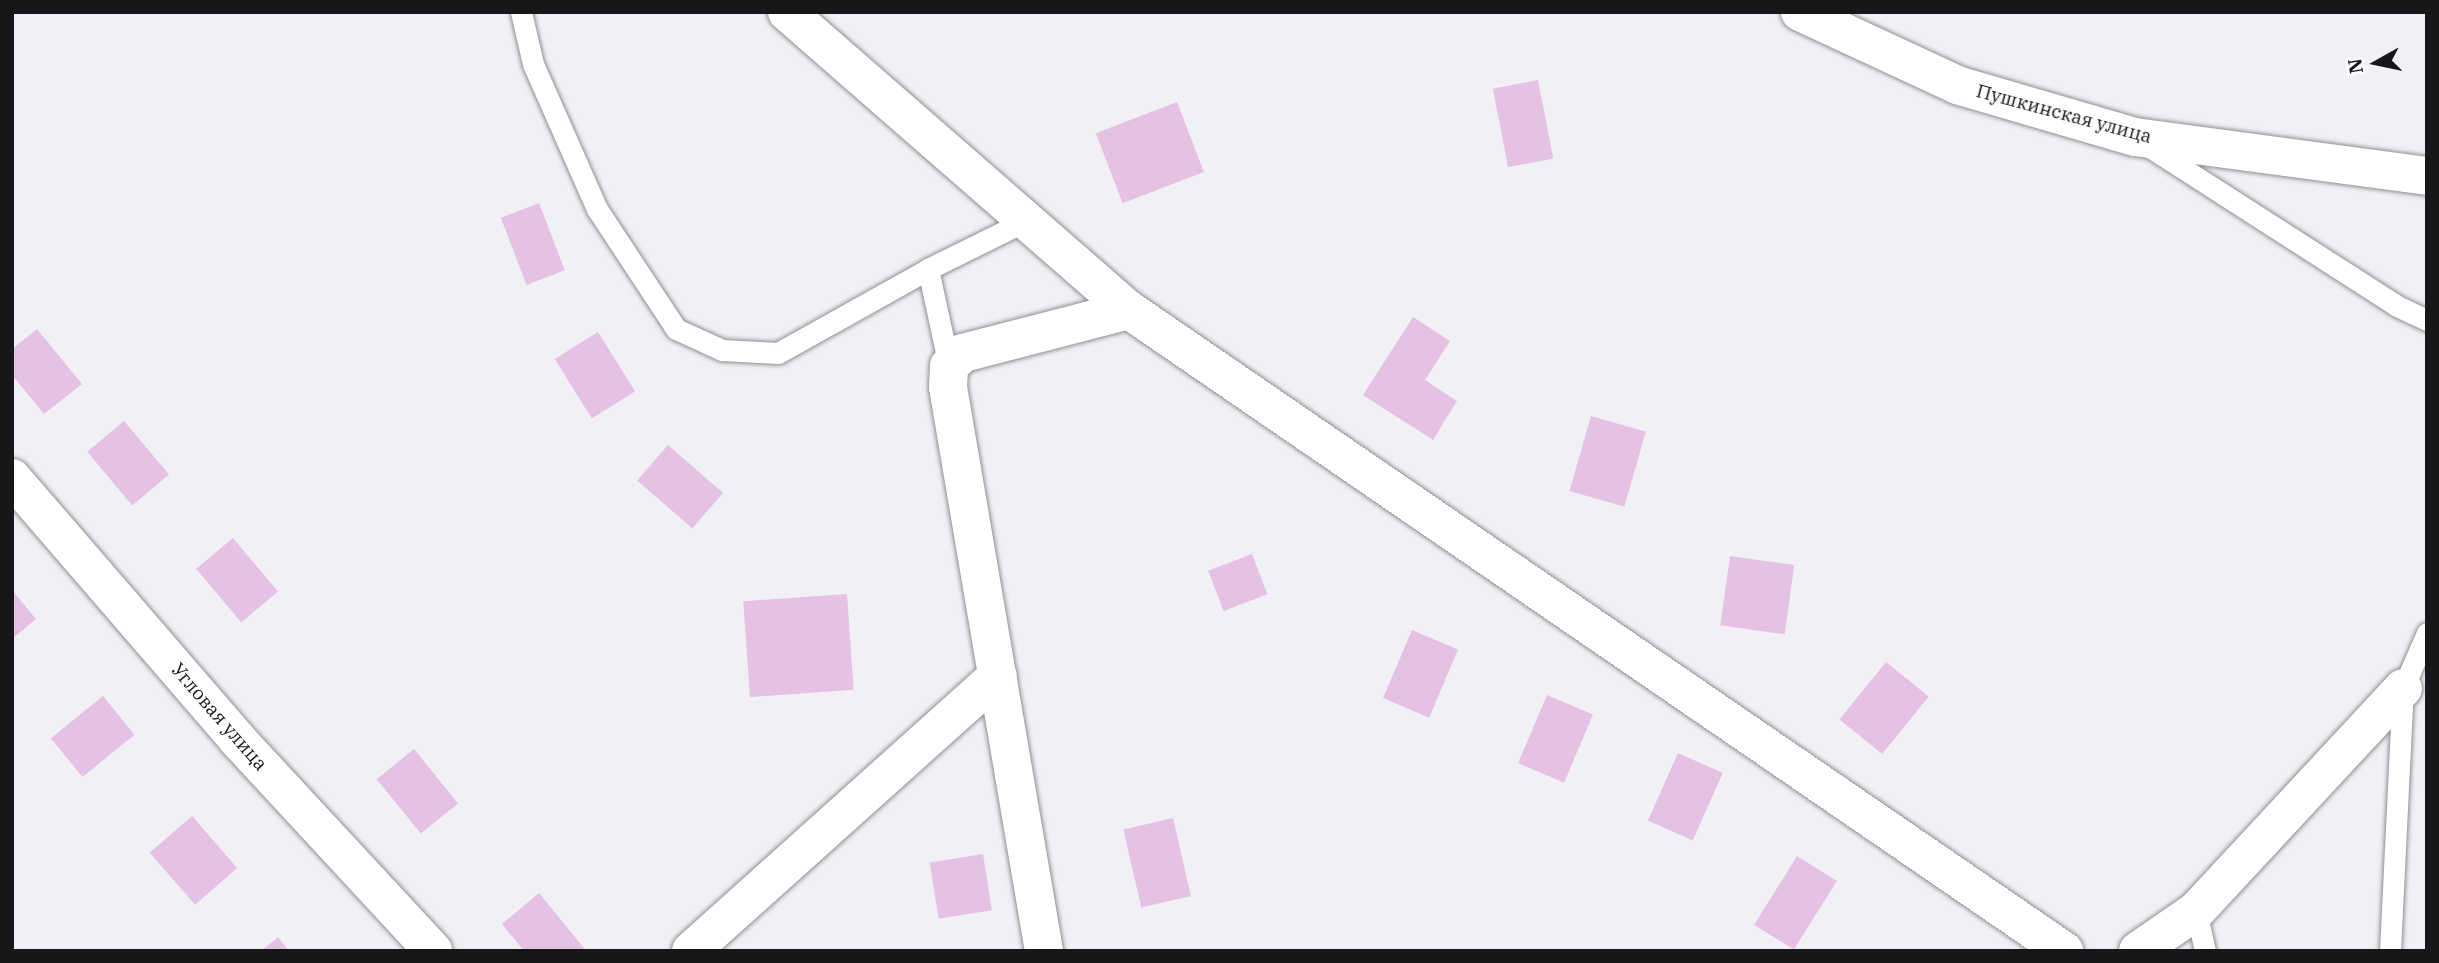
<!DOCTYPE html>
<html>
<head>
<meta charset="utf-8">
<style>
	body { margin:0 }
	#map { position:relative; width:2439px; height:963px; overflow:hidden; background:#f1f0f5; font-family:"IBM Plex Serif",serif }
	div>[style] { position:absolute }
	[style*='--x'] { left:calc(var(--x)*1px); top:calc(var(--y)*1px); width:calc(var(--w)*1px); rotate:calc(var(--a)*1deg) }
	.building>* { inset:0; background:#e5c2e4; transform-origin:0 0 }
	.roads { filter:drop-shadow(0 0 2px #908f93) drop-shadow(0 0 2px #908f93) }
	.service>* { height:21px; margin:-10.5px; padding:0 10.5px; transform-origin:10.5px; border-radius:10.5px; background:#fff }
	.minor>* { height:38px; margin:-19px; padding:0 19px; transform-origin:19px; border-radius:19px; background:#fff }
	.secondary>* { height:38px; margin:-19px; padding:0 19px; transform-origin:19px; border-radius:19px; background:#fff }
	span { translate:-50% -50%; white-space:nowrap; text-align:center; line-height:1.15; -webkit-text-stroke:5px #fefefe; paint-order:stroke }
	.street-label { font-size:19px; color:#171618 }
	.frame { position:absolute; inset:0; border:14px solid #171618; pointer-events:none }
	.north { position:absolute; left:2341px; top:28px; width:70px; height:70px; -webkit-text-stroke:5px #fefefe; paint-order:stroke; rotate:261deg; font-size:19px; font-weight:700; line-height:28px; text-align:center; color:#171618 }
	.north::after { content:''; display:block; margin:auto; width:24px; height:32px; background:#171618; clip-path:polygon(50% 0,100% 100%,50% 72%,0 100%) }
</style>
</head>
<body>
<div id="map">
	<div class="building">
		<div style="left:1538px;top:80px;width:80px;height:46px;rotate:79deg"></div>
		<div style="left:1177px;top:102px;width:75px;height:87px;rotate:69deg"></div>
		<div style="left:539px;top:203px;width:72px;height:41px;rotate:69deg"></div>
		<div style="clip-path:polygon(1413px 317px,1450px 341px,1425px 380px,1457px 401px,1433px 440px,1363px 395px)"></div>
		<div style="clip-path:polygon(37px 329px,82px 384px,44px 414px,12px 375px,12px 349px)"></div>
		<div style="left:598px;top:332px;width:70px;height:51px;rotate:58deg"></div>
		<div style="left:1591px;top:416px;width:57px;height:78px;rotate:16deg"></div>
		<div style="left:124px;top:421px;width:70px;height:48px;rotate:50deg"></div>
		<div style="left:668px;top:445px;width:73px;height:47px;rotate:41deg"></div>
		<div style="left:233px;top:538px;width:70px;height:48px;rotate:50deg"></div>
		<div style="left:1252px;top:554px;width:43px;height:47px;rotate:69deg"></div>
		<div style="left:1730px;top:556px;width:65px;height:70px;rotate:8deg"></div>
		<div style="clip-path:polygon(12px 590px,36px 619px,12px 639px)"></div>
		<div style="left:847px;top:594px;width:96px;height:104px;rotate:86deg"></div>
		<div style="left:1412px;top:630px;width:50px;height:74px;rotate:23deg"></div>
		<div style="left:1886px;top:662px;width:55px;height:74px;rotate:39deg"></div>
		<div style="left:1547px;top:695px;width:50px;height:74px;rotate:23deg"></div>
		<div style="left:103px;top:696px;width:50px;height:67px;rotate:51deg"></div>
		<div style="left:414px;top:749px;width:70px;height:48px;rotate:51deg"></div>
		<div style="left:1678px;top:753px;width:49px;height:74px;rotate:24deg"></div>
		<div style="left:192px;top:816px;width:69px;height:56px;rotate:49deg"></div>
		<div style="left:1173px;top:818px;width:80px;height:51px;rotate:77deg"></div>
		<div style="left:983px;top:854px;width:57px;height:54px;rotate:81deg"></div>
		<div style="left:1797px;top:856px;width:47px;height:81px;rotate:32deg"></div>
		<div style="clip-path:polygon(539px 893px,584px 948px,581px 951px,524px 951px,502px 924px)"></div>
		<div style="clip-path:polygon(278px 937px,289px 951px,261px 951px)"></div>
	</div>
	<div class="roads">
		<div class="service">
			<div style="--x:521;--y:12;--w:53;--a:77"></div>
			<div style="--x:533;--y:64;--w:158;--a:66.2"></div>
			<div style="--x:597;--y:209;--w:144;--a:56.6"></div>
			<div style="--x:676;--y:329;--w:51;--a:24.5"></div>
			<div style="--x:722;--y:350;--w:56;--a:3.1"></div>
			<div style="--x:778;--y:353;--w:172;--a:-29.2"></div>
			<div style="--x:928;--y:269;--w:108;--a:-26.3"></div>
			<div style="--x:2148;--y:146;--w:296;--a:32.7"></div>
			<div style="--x:2397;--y:306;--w:33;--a:25"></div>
			<div style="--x:928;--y:269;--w:99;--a:77.8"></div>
			<div style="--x:2196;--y:911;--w:41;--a:77.3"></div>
			<div style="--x:2390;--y:951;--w:263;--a:-87.2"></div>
			<div style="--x:2403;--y:688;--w:60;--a:-66.4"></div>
		</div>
		<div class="minor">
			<div style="--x:787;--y:12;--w:454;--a:41.1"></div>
			<div style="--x:1129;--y:310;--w:1134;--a:34.43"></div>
			<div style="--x:12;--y:478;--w:345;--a:49.2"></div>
			<div style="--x:237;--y:739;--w:289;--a:47.2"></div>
			<div style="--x:691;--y:951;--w:412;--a:-41.9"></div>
			<div style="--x:1044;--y:951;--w:572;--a:-99.66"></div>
			<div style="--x:948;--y:387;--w:21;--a:-87"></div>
			<div style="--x:949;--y:366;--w:19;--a:-43"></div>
			<div style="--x:963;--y:353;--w:171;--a:-14.5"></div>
			<div style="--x:2138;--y:951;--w:70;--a:-34.6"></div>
			<div style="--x:2196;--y:911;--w:304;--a:-47.1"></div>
		</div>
		<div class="secondary">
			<div style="--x:1800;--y:12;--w:173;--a:24.9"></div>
			<div style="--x:1957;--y:85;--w:185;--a:16.3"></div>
			<div style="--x:2135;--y:137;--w:295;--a:7.6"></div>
		</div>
	</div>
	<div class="street-label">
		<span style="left:2064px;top:114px;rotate:15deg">Пушкинская улица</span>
		<span style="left:219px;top:717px;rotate:49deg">Угловая улица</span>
	</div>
	<div class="frame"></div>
	<div class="north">N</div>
</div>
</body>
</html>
